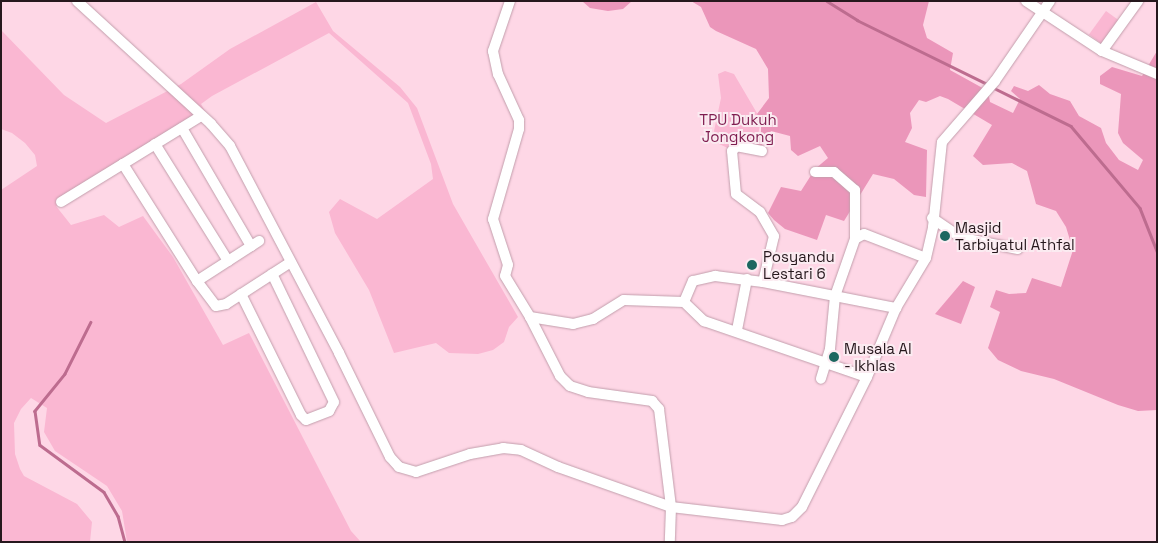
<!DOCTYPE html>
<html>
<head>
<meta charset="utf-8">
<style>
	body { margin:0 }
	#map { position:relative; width:1158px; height:543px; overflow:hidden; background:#fed7e6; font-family:"Space Grotesk",sans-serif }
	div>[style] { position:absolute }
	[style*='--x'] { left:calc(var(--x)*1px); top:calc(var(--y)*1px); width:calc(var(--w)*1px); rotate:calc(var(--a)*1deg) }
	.green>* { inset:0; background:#fab7d2; transform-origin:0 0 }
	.forest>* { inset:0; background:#eb96ba }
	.stream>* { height:2.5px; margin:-1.25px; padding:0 1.25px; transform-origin:1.25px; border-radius:1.25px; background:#bd6c8f }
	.roads { filter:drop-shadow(0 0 1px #c29eac) drop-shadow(0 0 1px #c29eac) }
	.minor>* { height:10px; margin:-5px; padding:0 5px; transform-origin:5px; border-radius:5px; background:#fff }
	.dots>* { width:14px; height:14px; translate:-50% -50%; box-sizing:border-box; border:2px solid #fbebf1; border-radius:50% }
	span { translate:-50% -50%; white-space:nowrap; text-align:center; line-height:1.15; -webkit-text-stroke:4px #fbebf1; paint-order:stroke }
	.park-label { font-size:15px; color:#7f1d50 }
	.poi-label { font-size:15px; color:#26181d }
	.left { translate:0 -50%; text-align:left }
	.frame { position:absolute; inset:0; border:2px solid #26181d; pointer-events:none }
</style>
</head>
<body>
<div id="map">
	<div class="green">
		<div style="clip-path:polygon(316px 2px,333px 31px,400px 87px,417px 108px,453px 204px,518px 317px,509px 327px,504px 342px,493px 350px,478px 354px,449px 353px,436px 343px,394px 353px,369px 290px,335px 233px,329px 212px,340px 199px,377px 219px,433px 179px,431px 164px,408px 103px,329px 33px,212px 96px,201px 104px,205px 111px,181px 123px,56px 206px,71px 225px,104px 215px,119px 227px,143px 216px,173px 257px,223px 345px,249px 333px,351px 531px,361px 542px,127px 542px,122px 511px,107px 486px,55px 451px,44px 432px,47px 408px,31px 398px,21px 409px,14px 423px,15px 454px,20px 469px,24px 476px,77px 504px,92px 522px,90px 542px,1px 542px,1px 190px,37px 166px,35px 155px,25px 143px,12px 133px,1px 129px,1px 30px,64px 95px,106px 123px,181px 84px,230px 49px)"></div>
		<div style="left:1106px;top:11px;width:17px;height:29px;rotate:36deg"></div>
		<div style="clip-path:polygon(725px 71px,734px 74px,761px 120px,756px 145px,730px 149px,719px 144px,714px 131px,721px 98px,718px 74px)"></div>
	</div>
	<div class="forest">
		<div style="clip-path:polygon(582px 1px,632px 1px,623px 9px,608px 11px,590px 8px)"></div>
		<div style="clip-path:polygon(691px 1px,929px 1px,923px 25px,927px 38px,953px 53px,950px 70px,988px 91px,990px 102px,1013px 113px,1020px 99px,1011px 91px,1014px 86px,1028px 91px,1039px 85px,1050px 94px,1070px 101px,1079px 116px,1101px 128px,1106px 143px,1119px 160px,1138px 170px,1143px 160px,1123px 143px,1118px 133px,1121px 94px,1100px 84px,1100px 76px,1112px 67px,1142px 76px,1157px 51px,1157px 410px,1138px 411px,1118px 405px,1054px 379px,1021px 371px,998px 360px,988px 348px,1000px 312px,990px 307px,996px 290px,1009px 294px,1026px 293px,1032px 278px,1061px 287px,1073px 250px,1066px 227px,1056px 211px,1036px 204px,1027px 171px,1012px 163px,983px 165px,973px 156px,992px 125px,948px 99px,940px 96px,926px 102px,919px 100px,910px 113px,912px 128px,905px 142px,927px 150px,926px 197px,914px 195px,894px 179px,873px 174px,844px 221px,826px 215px,817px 240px,785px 229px,774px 220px,768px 213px,781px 187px,801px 191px,815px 169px,828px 158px,820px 146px,798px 156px,791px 150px,790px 136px,771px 131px,760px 148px,753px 147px,761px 132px,761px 120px,757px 114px,769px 98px,768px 69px,756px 49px,716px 31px,710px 27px,701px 7px)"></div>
		<div style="clip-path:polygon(963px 281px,975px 287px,961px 324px,935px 314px)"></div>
	</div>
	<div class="stream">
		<div style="--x:827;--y:1;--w:36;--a:32"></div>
		<div style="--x:857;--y:20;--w:145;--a:26.2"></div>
		<div style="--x:992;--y:87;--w:88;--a:26.3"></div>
		<div style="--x:1071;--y:126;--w:107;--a:49.9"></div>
		<div style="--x:1140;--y:208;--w:46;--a:68.4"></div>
		<div style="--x:91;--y:322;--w:58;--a:116.6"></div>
		<div style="--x:65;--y:374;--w:48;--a:129"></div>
		<div style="--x:35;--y:411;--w:34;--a:82"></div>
		<div style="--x:40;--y:445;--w:79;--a:36.3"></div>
		<div style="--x:104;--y:492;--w:28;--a:60"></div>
		<div style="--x:118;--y:516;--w:27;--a:75"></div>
	</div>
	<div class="roads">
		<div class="minor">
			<div style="--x:77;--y:1;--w:182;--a:42.5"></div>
			<div style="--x:211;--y:124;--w:29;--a:49"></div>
			<div style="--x:230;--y:146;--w:234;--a:62.2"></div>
			<div style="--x:339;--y:353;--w:116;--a:63.9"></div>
			<div style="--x:390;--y:457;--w:13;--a:48"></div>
			<div style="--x:399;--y:467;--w:18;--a:16"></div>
			<div style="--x:416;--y:472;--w:57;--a:-18.4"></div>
			<div style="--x:470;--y:454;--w:34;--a:-10"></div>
			<div style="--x:503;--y:448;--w:18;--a:6"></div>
			<div style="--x:521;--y:450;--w:41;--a:24.7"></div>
			<div style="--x:558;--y:467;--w:120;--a:19.5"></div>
			<div style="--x:671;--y:507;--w:112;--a:6.7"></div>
			<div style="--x:782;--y:520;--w:10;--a:-17"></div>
			<div style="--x:792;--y:517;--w:14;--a:-45"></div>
			<div style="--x:802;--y:507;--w:145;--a:-63.4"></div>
			<div style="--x:867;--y:377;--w:75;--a:-67.2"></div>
			<div style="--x:896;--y:308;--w:58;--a:-59"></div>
			<div style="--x:926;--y:258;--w:32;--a:-77"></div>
			<div style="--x:933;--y:227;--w:85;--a:-84"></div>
			<div style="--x:942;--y:142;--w:81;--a:-49"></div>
			<div style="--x:995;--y:81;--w:97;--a:-55.5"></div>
			<div style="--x:510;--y:1;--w:53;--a:108.8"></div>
			<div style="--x:493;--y:51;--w:24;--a:78"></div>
			<div style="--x:498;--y:74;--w:51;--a:65.5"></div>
			<div style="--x:519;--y:120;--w:9;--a:90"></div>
			<div style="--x:519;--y:129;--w:94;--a:106.1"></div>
			<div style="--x:493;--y:219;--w:48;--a:71.9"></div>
			<div style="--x:508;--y:265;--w:11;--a:105"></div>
			<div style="--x:505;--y:276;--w:48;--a:58.6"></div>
			<div style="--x:530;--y:317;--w:44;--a:9.2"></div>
			<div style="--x:573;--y:324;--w:21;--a:-14"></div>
			<div style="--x:593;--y:319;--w:36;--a:-32"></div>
			<div style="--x:624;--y:300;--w:60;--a:1.9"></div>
			<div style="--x:684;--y:302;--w:28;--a:44"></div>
			<div style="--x:704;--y:321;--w:172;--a:19"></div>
			<div style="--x:1026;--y:1;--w:91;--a:33.3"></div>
			<div style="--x:1102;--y:51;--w:60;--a:22.7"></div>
			<div style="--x:1102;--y:51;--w:62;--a:-54.2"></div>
			<div style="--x:201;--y:116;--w:92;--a:148.4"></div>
			<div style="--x:123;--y:164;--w:138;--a:57.7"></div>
			<div style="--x:197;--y:281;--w:74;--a:-32.8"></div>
			<div style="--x:182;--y:128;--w:137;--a:59.7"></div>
			<div style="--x:155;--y:144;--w:138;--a:58"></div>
			<div style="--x:762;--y:151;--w:25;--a:-169"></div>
			<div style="--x:737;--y:146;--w:7;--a:135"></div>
			<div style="--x:732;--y:151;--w:43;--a:84.7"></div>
			<div style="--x:736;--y:194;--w:30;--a:37"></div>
			<div style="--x:760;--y:212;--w:28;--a:60"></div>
			<div style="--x:774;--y:236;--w:47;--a:103.4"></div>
			<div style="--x:815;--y:172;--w:19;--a:0"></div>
			<div style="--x:834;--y:172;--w:28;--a:41"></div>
			<div style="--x:855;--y:190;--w:49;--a:90"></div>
			<div style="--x:855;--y:239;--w:60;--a:109.3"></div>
			<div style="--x:835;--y:296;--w:53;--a:95.4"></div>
			<div style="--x:830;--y:349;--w:31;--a:107"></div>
			<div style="--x:61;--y:202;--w:73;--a:-31.5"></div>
			<div style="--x:932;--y:218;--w:36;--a:34"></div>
			<div style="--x:962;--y:238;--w:57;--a:11.1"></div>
			<div style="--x:855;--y:239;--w:10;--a:-29"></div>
			<div style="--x:864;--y:234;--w:66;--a:21.2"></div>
			<div style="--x:197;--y:281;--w:31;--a:53"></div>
			<div style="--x:216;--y:306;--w:10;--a:-11"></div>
			<div style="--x:226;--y:304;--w:77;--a:-32.9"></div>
			<div style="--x:241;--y:294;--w:135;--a:63.6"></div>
			<div style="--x:301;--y:415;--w:7;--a:45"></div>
			<div style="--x:306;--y:420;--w:25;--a:-21"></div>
			<div style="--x:329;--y:411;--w:10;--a:-61"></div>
			<div style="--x:334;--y:402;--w:142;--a:-115.8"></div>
			<div style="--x:684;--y:302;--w:23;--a:-67"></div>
			<div style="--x:693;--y:281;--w:23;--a:-13"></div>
			<div style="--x:715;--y:276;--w:48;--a:7.1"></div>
			<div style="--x:763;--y:282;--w:136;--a:11.1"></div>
			<div style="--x:530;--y:317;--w:66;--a:63"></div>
			<div style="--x:560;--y:376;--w:14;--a:45"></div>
			<div style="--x:570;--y:386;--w:19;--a:18"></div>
			<div style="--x:588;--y:392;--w:65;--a:8"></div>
			<div style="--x:652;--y:401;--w:11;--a:49"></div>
			<div style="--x:659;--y:409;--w:99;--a:83"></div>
			<div style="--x:671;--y:507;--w:35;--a:92"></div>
			<div style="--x:737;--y:330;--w:52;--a:-78.9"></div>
		</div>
	</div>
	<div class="dots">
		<div style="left:945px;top:236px;background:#1c6760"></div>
		<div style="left:752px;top:265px;background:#1c6760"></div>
		<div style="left:834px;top:357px;background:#1c6760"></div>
	</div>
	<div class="park-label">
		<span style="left:738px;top:128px">TPU Dukuh<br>Jongkong</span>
	</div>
	<div class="poi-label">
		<span class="left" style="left:955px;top:236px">Masjid<br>Tarbiyatul Athfal</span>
		<span class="left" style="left:763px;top:265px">Posyandu<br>Lestari 6</span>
		<span class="left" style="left:844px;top:357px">Musala Al<br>- Ikhlas</span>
	</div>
	<div class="frame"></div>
</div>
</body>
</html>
